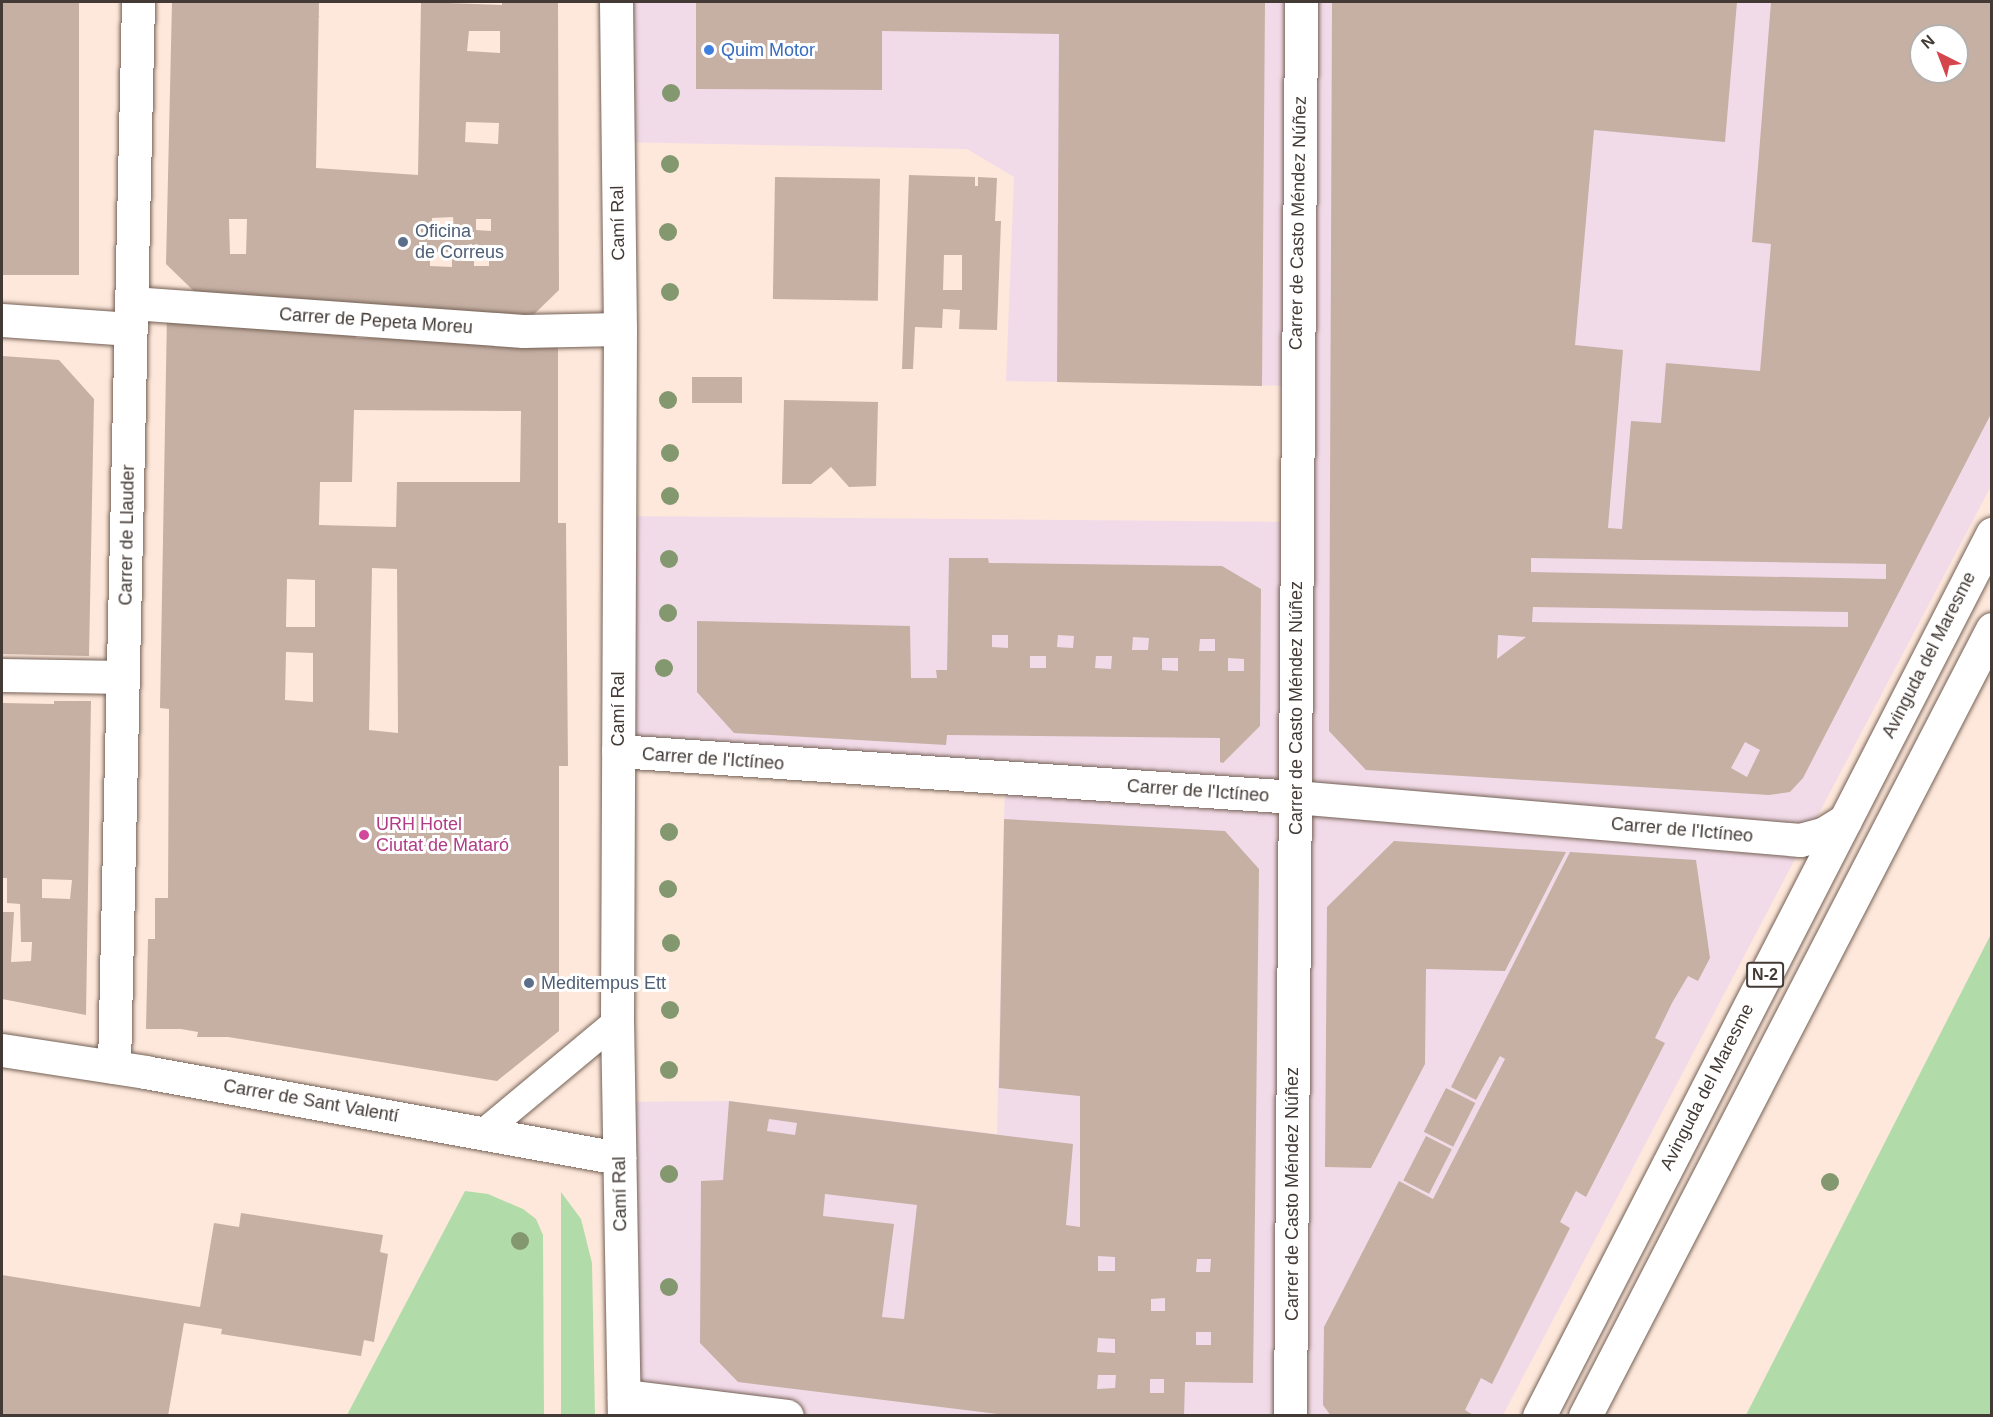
<!DOCTYPE html>
<html>
<head>
<meta charset="utf-8">
<style>
	body { margin:0 }
	#map { position:relative; width:1993px; height:1417px; overflow:hidden; background:#fee8db; font-family:Helvetica,sans-serif }
	div>[style] { position:absolute }
	[style*='--x'] { left:calc(var(--x)*1px); top:calc(var(--y)*1px); width:calc(var(--w)*1px); rotate:calc(var(--a)*1deg) }
	.industrial>* { inset:0; background:#f2dbe8 }
	.green>* { inset:0; background:#b2dbaa }
	.building>* { inset:0; background:#c6b0a4; transform-origin:0 0 }
	.roads { filter:drop-shadow(0 0 2px #746156) drop-shadow(0 0 2px #746156) }
	.service>* { height:27px; margin:-13.5px; padding:0 13.5px; transform-origin:13.5px; border-radius:13.5px; background:#fff }
	.pedestrian>* { height:33px; margin:-16.5px; padding:0 16.5px; transform-origin:16.5px; border-radius:16.5px; background:#fff }
	.minor>* { height:33px; margin:-16.5px; padding:0 16.5px; transform-origin:16.5px; border-radius:16.5px; background:#fff }
	.primary>* { height:33px; margin:-16.5px; padding:0 16.5px; transform-origin:16.5px; border-radius:16.5px; background:#fff }
	.trees>* { width:18px; height:18px; margin:-9px; border-radius:50%; background:#84986f }
	.dots>* { width:16px; height:16px; translate:-50% -50%; box-sizing:border-box; border:3px solid #fff; border-radius:50% }
	span { translate:-50% -50%; white-space:nowrap; text-align:center; line-height:1.15; -webkit-text-stroke:6px #fff; paint-order:stroke }
	.shield-label span { padding:2px 4px; background:#fff; border:2px solid; border-radius:4px; -webkit-text-stroke-width:0 }
	.shield-label { font-size:16px; color:#433a35; font-weight:700 }
	.shop-label { font-size:18px; color:#366cbe }
	.left { translate:0 -50%; text-align:left }
	.street-label { font-size:18px; color:#433a35 }
	.service-label { font-size:18px; color:#4e5e75 }
	.hotel-label { font-size:18px; color:#b23c85 }
	.frame { position:absolute; inset:0; border:3px solid #433a35; pointer-events:none }
	.north { position:absolute; left:1909px; top:24px; width:60px; height:60px; box-sizing:border-box; background:#fff; border:2px solid #b4b0ae; border-radius:50%; rotate:318deg; font-size:16px; font-weight:700; line-height:24px; text-align:center; color:#433a35 }
	.north::after { content:''; display:block; margin:auto; width:21px; height:27px; background:#d5454c; clip-path:polygon(50% 0,100% 100%,50% 72%,0 100%) }
</style>
</head>
<body>
<div id="map">
	<div class="industrial">
		<div style="clip-path:polygon(evenodd,616px 2px,1991px 2px,1991px 486px,1503px 1415px,624px 1415px,619px 1102px,729px 1101px,997px 1134px,1005px 779px,618px 751px,618px 516px,1296px 522px,1296px 386px,1006px 381px,1014px 177px,967px 149px,616px 142px,616px 2px,1921px 36px,1957px 36px,1957px 72px,1921px 72px,1921px 36px)"></div>
	</div>
	<div class="green">
		<div style="clip-path:polygon(1991px 934px,1991px 1415px,1746px 1415px)"></div>
		<div style="clip-path:polygon(465px 1191px,488px 1194px,523px 1209px,536px 1219px,543px 1235px,544px 1415px,347px 1415px)"></div>
		<div style="clip-path:polygon(561px 1192px,581px 1219px,592px 1263px,595px 1415px,561px 1415px)"></div>
	</div>
	<div class="building">
		<div style="left:2px;top:2px;width:77px;height:273px"></div>
		<div style="clip-path:polygon(evenodd,172px 2px,319px 2px,316px 168px,418px 175px,421px 2px,502px 5px,502px 2px,558px 2px,559px 290px,524px 324px,204px 301px,166px 264px,172px 2px,469px 31px,500px 31px,500px 53px,467px 51px,469px 31px,172px 2px,466px 122px,499px 123px,498px 144px,465px 142px,466px 122px,172px 2px,453px 217px,454px 231px,432px 231px,432px 218px,453px 217px,172px 2px,229px 219px,247px 219px,246px 254px,230px 254px,229px 219px,172px 2px,476px 219px,491px 219px,491px 231px,476px 230px,476px 219px,172px 2px,430px 252px,452px 252px,452px 267px,430px 266px,430px 252px,172px 2px,474px 253px,489px 253px,489px 266px,474px 266px,474px 253px)"></div>
		<div style="clip-path:polygon(696px 2px,1265px 2px,1262px 386px,1057px 382px,1059px 34px,882px 31px,882px 90px,696px 89px)"></div>
		<div style="clip-path:polygon(evenodd,1332px 2px,1737px 2px,1725px 142px,1594px 130px,1575px 345px,1623px 350px,1608px 528px,1622px 529px,1631px 421px,1661px 423px,1666px 363px,1760px 371px,1771px 244px,1752px 242px,1771px 2px,1992px 2px,1992px 412px,1803px 778px,1790px 792px,1769px 795px,1366px 770px,1329px 731px,1332px 2px,1921px 36px,1957px 36px,1957px 72px,1921px 72px,1921px 36px,1332px 2px,1531px 558px,1886px 564px,1886px 579px,1531px 572px,1531px 558px,1332px 2px,1533px 607px,1848px 612px,1848px 627px,1532px 622px,1533px 607px,1332px 2px,1498px 635px,1526px 637px,1497px 659px,1498px 635px,1332px 2px,1745px 742px,1760px 750px,1747px 777px,1731px 768px,1745px 742px)"></div>
		<div style="clip-path:polygon(evenodd,909px 175px,975px 177px,975px 186px,978px 186px,978px 177px,997px 178px,995px 221px,1001px 221px,997px 330px,959px 329px,960px 310px,943px 309px,942px 328px,915px 327px,913px 369px,902px 369px,909px 175px,944px 255px,962px 255px,962px 290px,943px 290px,944px 255px)"></div>
		<div style="left:775px;top:177px;width:105px;height:122px;rotate:1deg"></div>
		<div style="clip-path:polygon(evenodd,167px 313px,357px 332px,356px 338px,558px 337px,558px 523px,566px 523px,568px 766px,559px 766px,559px 1031px,497px 1081px,228px 1037px,197px 1037px,198px 1032px,181px 1029px,146px 1029px,148px 939px,155px 939px,155px 898px,168px 898px,169px 709px,160px 708px,167px 313px,354px 410px,521px 411px,520px 482px,397px 482px,396px 527px,319px 525px,320px 482px,352px 482px,354px 410px,167px 313px,372px 568px,397px 569px,398px 733px,369px 730px,372px 568px,167px 313px,287px 579px,315px 580px,315px 627px,286px 627px,287px 579px,167px 313px,286px 652px,313px 653px,313px 702px,285px 700px,286px 652px)"></div>
		<div style="clip-path:polygon(2px 356px,59px 360px,94px 399px,89px 656px,2px 654px)"></div>
		<div style="left:692px;top:377px;width:50px;height:26px"></div>
		<div style="clip-path:polygon(784px 400px,878px 402px,876px 486px,849px 487px,831px 467px,811px 484px,782px 484px)"></div>
		<div style="clip-path:polygon(evenodd,949px 558px,988px 558px,989px 563px,1222px 566px,1261px 589px,1260px 726px,1223px 763px,1220px 762px,1220px 738px,947px 735px,946px 745px,734px 733px,697px 692px,697px 621px,910px 626px,911px 678px,937px 678px,936px 670px,947px 670px,949px 558px,992px 635px,1008px 635px,1008px 648px,992px 647px,992px 635px,949px 558px,1058px 635px,1074px 636px,1073px 648px,1057px 647px,1058px 635px,949px 558px,1133px 637px,1149px 638px,1148px 650px,1132px 650px,1133px 637px,949px 558px,1200px 639px,1215px 639px,1215px 651px,1199px 651px,1200px 639px,949px 558px,1030px 656px,1046px 656px,1046px 668px,1030px 668px,1030px 656px,949px 558px,1096px 656px,1112px 656px,1111px 669px,1095px 668px,1096px 656px,949px 558px,1162px 658px,1178px 658px,1178px 671px,1162px 670px,1162px 658px,949px 558px,1228px 658px,1244px 659px,1244px 671px,1228px 671px,1228px 658px)"></div>
		<div style="clip-path:polygon(evenodd,54px 701px,91px 701px,86px 1015px,2px 999px,2px 912px,14px 912px,11px 962px,31px 961px,32px 942px,21px 942px,20px 904px,7px 903px,7px 878px,2px 878px,2px 703px,54px 704px,54px 701px,42px 879px,72px 880px,70px 899px,42px 898px,42px 879px)"></div>
		<div style="clip-path:polygon(evenodd,1004px 819px,1225px 831px,1259px 869px,1253px 1383px,1185px 1382px,1184px 1416px,1014px 1416px,738px 1382px,700px 1343px,701px 1181px,723px 1180px,729px 1101px,1073px 1144px,1066px 1225px,1080px 1227px,1080px 1096px,999px 1088px,1004px 819px,769px 1119px,797px 1123px,795px 1135px,767px 1131px,769px 1119px,1004px 819px,825px 1194px,917px 1205px,904px 1319px,882px 1317px,894px 1224px,823px 1216px,825px 1194px,1004px 819px,1098px 1256px,1115px 1257px,1115px 1271px,1098px 1271px,1098px 1256px,1004px 819px,1197px 1259px,1211px 1259px,1210px 1272px,1196px 1272px,1197px 1259px,1004px 819px,1165px 1298px,1165px 1311px,1151px 1311px,1151px 1299px,1165px 1298px,1004px 819px,1196px 1332px,1211px 1332px,1211px 1345px,1196px 1345px,1196px 1332px,1004px 819px,1098px 1338px,1115px 1339px,1115px 1353px,1097px 1352px,1098px 1338px,1004px 819px,1098px 1375px,1116px 1375px,1115px 1388px,1097px 1389px,1098px 1375px,1004px 819px,1150px 1379px,1164px 1379px,1164px 1393px,1150px 1393px,1150px 1379px)"></div>
		<div style="clip-path:polygon(1394px 841px,1566px 852px,1505px 971px,1426px 969px,1425px 1064px,1371px 1168px,1325px 1167px,1327px 907px)"></div>
		<div style="clip-path:polygon(1570px 852px,1696px 860px,1710px 958px,1698px 981px,1688px 976px,1672px 1003px,1655px 1038px,1665px 1043px,1586px 1197px,1576px 1191px,1560px 1222px,1570px 1228px,1492px 1384px,1481px 1378px,1465px 1410px,1475px 1416px,1331px 1416px,1323px 1405px,1324px 1327px,1399px 1181px,1433px 1199px,1505px 1059px,1500px 1056px,1476px 1100px,1451px 1087px)"></div>
		<div style="left:1446px;top:1088px;width:33px;height:49px;rotate:27deg"></div>
		<div style="left:1426px;top:1136px;width:29px;height:50px;rotate:27deg"></div>
		<div style="clip-path:polygon(241px 1213px,383px 1235px,380px 1252px,388px 1254px,374px 1342px,364px 1340px,361px 1356px,221px 1334px,222px 1329px,184px 1323px,168px 1416px,2px 1416px,2px 1275px,200px 1307px,214px 1223px,239px 1227px)"></div>
	</div>
	<div class="roads">
		<div class="service">
			<div style="--x:484;--y:1131;--w:173;--a:-39.8"></div>
		</div>
		<div class="pedestrian">
			<div style="--x:132;--y:303;--w:392;--a:4.1"></div>
			<div style="--x:523;--y:331;--w:97;--a:-1.2"></div>
		</div>
		<div class="minor">
			<div style="--x:616;--y:2;--w:327;--a:89.3"></div>
			<div style="--x:620;--y:329;--w:691;--a:90.25"></div>
			<div style="--x:617;--y:1020;--w:396;--a:89"></div>
			<div style="--x:2;--y:320;--w:129;--a:4"></div>
			<div style="--x:2;--y:675;--w:121;--a:0.9"></div>
			<div style="--x:618;--y:751;--w:679;--a:3.89"></div>
			<div style="--x:1295;--y:797;--w:507;--a:4.87"></div>
			<div style="--x:1800;--y:840;--w:24;--a:-15"></div>
			<div style="--x:1823;--y:834;--w:26;--a:-32"></div>
			<div style="--x:2;--y:1050;--w:145;--a:8.7"></div>
			<div style="--x:145;--y:1072;--w:482;--a:10.3"></div>
			<div style="--x:114;--y:1067;--w:1065;--a:-88.71"></div>
			<div style="--x:624;--y:1396;--w:164;--a:7"></div>
			<div style="--x:1290;--y:1416;--w:1414;--a:-89.55"></div>
		</div>
		<div class="primary">
			<div style="--x:1539;--y:1416;--w:992;--a:-62.81"></div>
			<div style="--x:1585;--y:1416;--w:886;--a:-62.65"></div>
		</div>
	</div>
	<div class="trees">
		<div style="left:671px;top:93px"></div>
		<div style="left:670px;top:164px"></div>
		<div style="left:668px;top:232px"></div>
		<div style="left:670px;top:292px"></div>
		<div style="left:668px;top:400px"></div>
		<div style="left:670px;top:453px"></div>
		<div style="left:670px;top:496px"></div>
		<div style="left:669px;top:559px"></div>
		<div style="left:668px;top:613px"></div>
		<div style="left:664px;top:668px"></div>
		<div style="left:669px;top:832px"></div>
		<div style="left:668px;top:889px"></div>
		<div style="left:671px;top:943px"></div>
		<div style="left:670px;top:1010px"></div>
		<div style="left:669px;top:1070px"></div>
		<div style="left:669px;top:1174px"></div>
		<div style="left:1830px;top:1182px"></div>
		<div style="left:520px;top:1241px"></div>
		<div style="left:669px;top:1287px"></div>
	</div>
	<div class="dots">
		<div style="left:709px;top:50px;background:#3f7fe0"></div>
		<div style="left:403px;top:242px;background:#5c6f8a"></div>
		<div style="left:364px;top:835px;background:#d1479c"></div>
		<div style="left:529px;top:983px;background:#5c6f8a"></div>
	</div>
	<div class="shield-label">
		<span style="left:1765px;top:975px">N-2</span>
	</div>
	<div class="shop-label">
		<span class="left" style="left:721px;top:50px">Quim Motor</span>
	</div>
	<div class="street-label">
		<span style="left:618px;top:223px;rotate:-91deg">Camí Ral</span>
		<span style="left:1298px;top:223px;rotate:-89deg">Carrer de Casto Méndez Núñez</span>
		<span style="left:376px;top:321px;rotate:4deg">Carrer de Pepeta Moreu</span>
		<span style="left:127px;top:535px;rotate:-89deg">Carrer de Llauder</span>
		<span style="left:1929px;top:655px;rotate:-63deg">Avinguda del Maresme</span>
		<span style="left:1296px;top:708px;rotate:-90deg">Carrer de Casto Méndez Núñez</span>
		<span style="left:618px;top:709px;rotate:-90deg">Camí Ral</span>
		<span style="left:713px;top:759px;rotate:4deg">Carrer de l'Ictíneo</span>
		<span style="left:1198px;top:791px;rotate:4deg">Carrer de l'Ictíneo</span>
		<span style="left:1682px;top:830px;rotate:5deg">Carrer de l'Ictíneo</span>
		<span style="left:1707px;top:1087px;rotate:-63deg">Avinguda del Maresme</span>
		<span style="left:311px;top:1101px;rotate:10deg">Carrer de Sant Valentí</span>
		<span style="left:620px;top:1194px;rotate:-91deg">Camí Ral</span>
		<span style="left:1292px;top:1194px;rotate:-90deg">Carrer de Casto Méndez Núñez</span>
	</div>
	<div class="service-label">
		<span class="left" style="left:415px;top:242px">Oficina<br>de Correus</span>
		<span class="left" style="left:541px;top:983px">Meditempus Ett</span>
	</div>
	<div class="hotel-label">
		<span class="left" style="left:376px;top:835px">URH Hotel<br>Ciutat de Mataró</span>
	</div>
	<div class="frame"></div>
	<div class="north">N</div>
</div>
</body>
</html>
